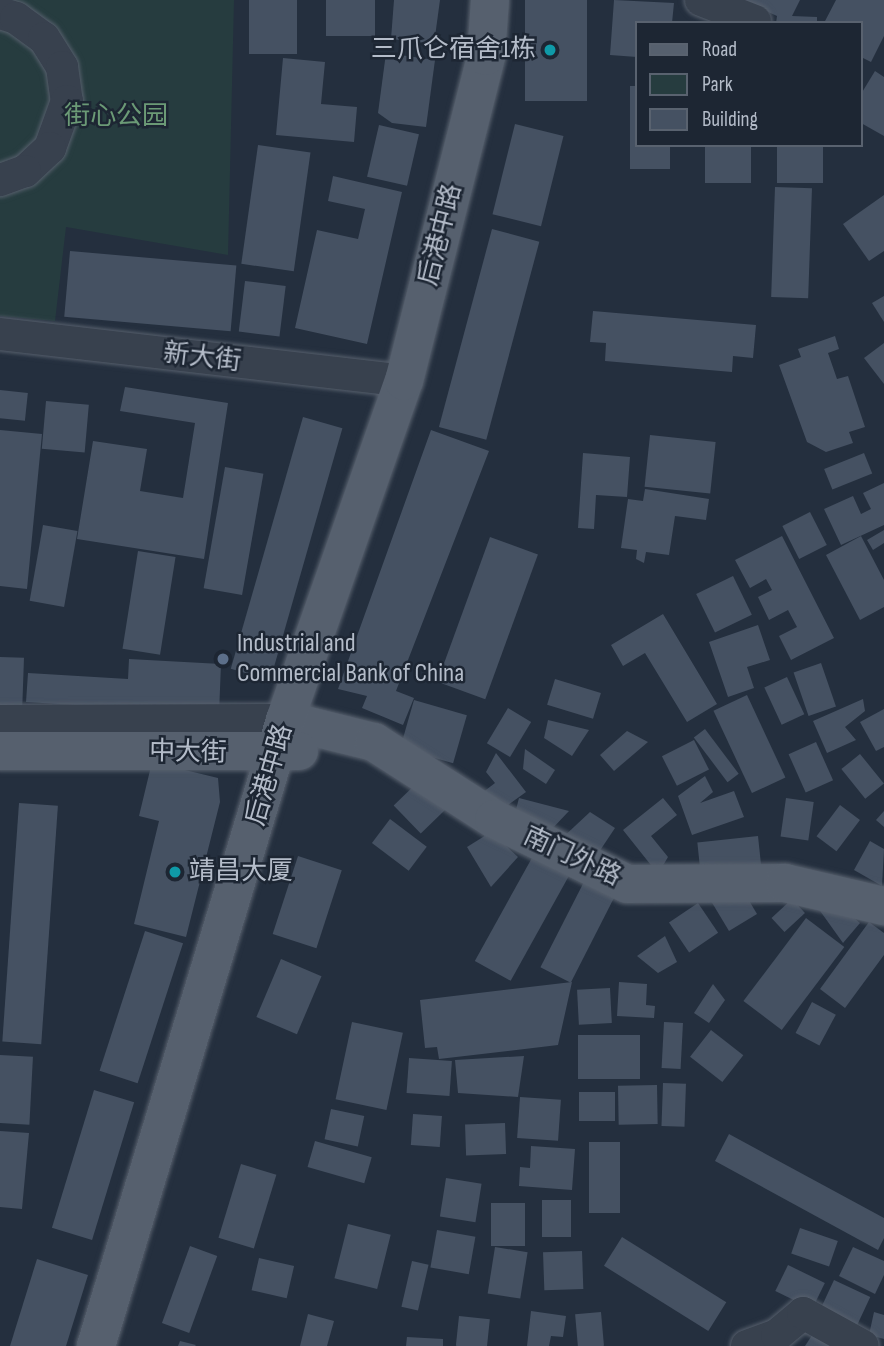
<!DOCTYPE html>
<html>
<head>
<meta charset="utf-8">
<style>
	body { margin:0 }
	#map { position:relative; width:884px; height:1346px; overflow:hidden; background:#242f3e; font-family:"Sofia Sans Condensed","Noto Sans SC",sans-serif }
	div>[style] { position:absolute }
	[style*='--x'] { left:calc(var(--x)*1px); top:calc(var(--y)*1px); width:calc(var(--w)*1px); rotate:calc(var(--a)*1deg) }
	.green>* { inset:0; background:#263c3f }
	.building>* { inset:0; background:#455162; transform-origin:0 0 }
	.roads { filter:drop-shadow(0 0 2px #565f6c) drop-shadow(0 0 2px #565f6c) }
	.minor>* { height:32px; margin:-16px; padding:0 16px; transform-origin:16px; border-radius:16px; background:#38414e }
	.major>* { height:38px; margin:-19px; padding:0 19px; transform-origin:19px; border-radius:19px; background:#56606e }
	.dots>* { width:19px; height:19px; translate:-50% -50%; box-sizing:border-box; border:4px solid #1d2633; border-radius:50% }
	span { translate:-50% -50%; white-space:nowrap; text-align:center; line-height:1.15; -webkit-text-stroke:5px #1d2633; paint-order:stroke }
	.poi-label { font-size:26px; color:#b4bcc9 }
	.right { translate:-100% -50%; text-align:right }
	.left { translate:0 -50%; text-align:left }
	.park-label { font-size:26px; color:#6b9a76 }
	.street-label { font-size:26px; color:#b4bcc9 }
	.legend { position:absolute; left:635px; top:21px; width:228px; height:126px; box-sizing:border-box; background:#1d2633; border:2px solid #59626f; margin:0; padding:9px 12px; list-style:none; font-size:21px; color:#b4bcc9 }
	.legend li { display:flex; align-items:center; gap:14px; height:35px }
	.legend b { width:35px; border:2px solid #59626f }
</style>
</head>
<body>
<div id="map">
	<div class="green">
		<div style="clip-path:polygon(0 0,234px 0,228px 255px,66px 227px,55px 321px,0 316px)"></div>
	</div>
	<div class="building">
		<div style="left:249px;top:0;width:48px;height:54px"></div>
		<div style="left:326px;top:0;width:49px;height:36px"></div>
		<div style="clip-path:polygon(394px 0,440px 0,434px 44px,391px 39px)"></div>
		<div style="left:525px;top:0;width:62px;height:101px"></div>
		<div style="clip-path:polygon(614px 0,674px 3px,672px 23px,637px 23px,637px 57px,610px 55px)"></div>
		<div style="clip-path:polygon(742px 0,800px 0,792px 16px,817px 17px,817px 23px,776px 23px,777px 16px)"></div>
		<div style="clip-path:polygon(836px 0,884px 0,884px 36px,871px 62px,861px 57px,861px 23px,824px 23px)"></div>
		<div style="clip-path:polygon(386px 53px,435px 60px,426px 127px,392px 123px,378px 113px)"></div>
		<div style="clip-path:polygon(283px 58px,325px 62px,321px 104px,357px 107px,354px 142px,276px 135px)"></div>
		<div style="clip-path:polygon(875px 71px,884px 77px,884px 136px,861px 123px,861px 94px)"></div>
		<div style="clip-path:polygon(630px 86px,637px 86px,637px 145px,670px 145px,670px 169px,630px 169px)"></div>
		<div style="left:515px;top:124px;width:50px;height:93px;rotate:14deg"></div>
		<div style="left:379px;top:125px;width:41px;height:53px;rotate:13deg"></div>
		<div style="left:258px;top:145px;width:53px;height:120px;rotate:8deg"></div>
		<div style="left:705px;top:145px;width:46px;height:38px"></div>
		<div style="left:777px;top:145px;width:46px;height:38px"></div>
		<div style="clip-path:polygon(333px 176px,402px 192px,367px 344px,295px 328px,317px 230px,358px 239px,365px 209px,328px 201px)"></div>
		<div style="left:775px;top:187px;width:37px;height:110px;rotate:2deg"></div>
		<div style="clip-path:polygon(884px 195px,884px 251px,869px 261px,843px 224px)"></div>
		<div style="left:492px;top:229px;width:49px;height:205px;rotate:15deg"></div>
		<div style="left:70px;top:251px;width:167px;height:66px;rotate:5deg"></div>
		<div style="left:245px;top:281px;width:41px;height:51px;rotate:7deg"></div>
		<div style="clip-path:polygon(884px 296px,884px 322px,872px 303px)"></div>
		<div style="clip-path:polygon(593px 311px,756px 325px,753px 358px,733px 356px,732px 372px,605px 361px,606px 343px,590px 342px)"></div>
		<div style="clip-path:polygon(835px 336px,839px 349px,828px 353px,837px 379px,848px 376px,865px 427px,849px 432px,853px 443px,826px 452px,807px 442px,779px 365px,801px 357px,798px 349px)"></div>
		<div style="clip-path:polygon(884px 343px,884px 384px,864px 358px)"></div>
		<div style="clip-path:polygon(125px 387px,228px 403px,204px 559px,77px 539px,93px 441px,147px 449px,140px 491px,183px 498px,195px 423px,120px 411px)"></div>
		<div style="left:0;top:390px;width:28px;height:28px;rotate:6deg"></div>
		<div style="left:46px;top:401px;width:43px;height:48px;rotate:5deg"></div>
		<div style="left:303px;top:417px;width:41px;height:262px;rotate:16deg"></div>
		<div style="clip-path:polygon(0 430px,42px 434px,27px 589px,0 586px)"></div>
		<div style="clip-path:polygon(431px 430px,489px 451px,396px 691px,414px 698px,403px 725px,362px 708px,367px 696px,338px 689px)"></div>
		<div style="left:650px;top:435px;width:66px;height:52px;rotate:6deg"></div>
		<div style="clip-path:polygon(583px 453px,630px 457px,627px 497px,596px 495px,594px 529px,578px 528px)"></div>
		<div style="left:864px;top:453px;width:22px;height:43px;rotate:68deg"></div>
		<div style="left:225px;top:467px;width:39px;height:123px;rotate:10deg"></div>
		<div style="clip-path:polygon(884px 483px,884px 525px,841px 545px,824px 509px,853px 496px,861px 514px,871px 509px,863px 493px)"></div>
		<div style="clip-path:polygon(645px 489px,709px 499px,706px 520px,675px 516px,669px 555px,646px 552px,644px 563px,636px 559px,637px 550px,621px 548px,628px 499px,643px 501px)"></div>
		<div style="left:810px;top:512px;width:37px;height:31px;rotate:63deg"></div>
		<div style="left:43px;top:525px;width:35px;height:77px;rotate:10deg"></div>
		<div style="clip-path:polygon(884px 530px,884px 543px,873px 550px,867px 540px)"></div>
		<div style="clip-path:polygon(782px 536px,834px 638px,791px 660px,779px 636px,797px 627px,788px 610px,769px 620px,758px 597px,772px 590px,766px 579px,750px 588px,735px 560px)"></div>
		<div style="clip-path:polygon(861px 536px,884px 580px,884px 607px,860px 620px,826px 555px)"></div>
		<div style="left:490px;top:537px;width:51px;height:154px;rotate:20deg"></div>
		<div style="left:138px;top:551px;width:38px;height:99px;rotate:9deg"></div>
		<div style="left:733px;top:576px;width:43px;height:41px;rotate:64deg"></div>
		<div style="clip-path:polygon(663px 614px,717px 704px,687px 722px,645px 653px,623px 666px,611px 645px)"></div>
		<div style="clip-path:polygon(758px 625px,770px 660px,747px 667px,754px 688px,728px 697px,709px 642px)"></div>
		<div style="left:0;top:657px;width:24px;height:50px;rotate:2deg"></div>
		<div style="clip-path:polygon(129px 659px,221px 664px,219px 714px,26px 702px,28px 673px,128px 679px)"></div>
		<div style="left:821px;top:663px;width:46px;height:29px;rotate:71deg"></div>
		<div style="left:787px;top:677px;width:41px;height:25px;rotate:65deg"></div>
		<div style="left:555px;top:679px;width:48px;height:27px;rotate:17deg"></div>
		<div style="left:747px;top:695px;width:91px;height:37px;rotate:65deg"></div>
		<div style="clip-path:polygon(863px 699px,865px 711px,845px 727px,856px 740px,827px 753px,813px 721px)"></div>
		<div style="left:414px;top:700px;width:55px;height:50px;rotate:16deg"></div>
		<div style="left:508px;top:708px;width:27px;height:41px;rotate:31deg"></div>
		<div style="clip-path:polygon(884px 709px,884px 747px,876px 751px,860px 722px)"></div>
		<div style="clip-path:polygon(548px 720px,589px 730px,572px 756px,544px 738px)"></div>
		<div style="left:705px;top:729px;width:56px;height:14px;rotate:53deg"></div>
		<div style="clip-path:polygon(627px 731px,648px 742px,614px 771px,600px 755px)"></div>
		<div style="left:694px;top:740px;width:33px;height:36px;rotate:63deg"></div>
		<div style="left:816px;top:742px;width:42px;height:30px;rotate:66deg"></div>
		<div style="clip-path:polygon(525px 749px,555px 770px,546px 784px,523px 769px)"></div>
		<div style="clip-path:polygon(496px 753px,526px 792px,493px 816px,478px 796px,495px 783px,486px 772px)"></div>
		<div style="left:860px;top:754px;width:38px;height:24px;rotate:51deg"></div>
		<div style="clip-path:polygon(152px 762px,218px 778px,220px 802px,186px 937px,134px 924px,159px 821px,139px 816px)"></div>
		<div style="clip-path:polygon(705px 776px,713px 792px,700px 803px,734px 791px,744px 817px,692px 835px,678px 796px)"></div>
		<div style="left:421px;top:779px;width:39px;height:38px;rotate:46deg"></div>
		<div style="clip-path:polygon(519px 798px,569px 811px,550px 831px,513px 821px)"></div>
		<div style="clip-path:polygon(663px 798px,677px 815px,651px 836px,668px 857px,658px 874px,623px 830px)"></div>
		<div style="left:786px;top:798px;width:28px;height:39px;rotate:8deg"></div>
		<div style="left:19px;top:803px;width:39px;height:239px;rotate:4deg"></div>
		<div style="left:840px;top:805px;width:25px;height:39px;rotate:37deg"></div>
		<div style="clip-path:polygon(884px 811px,884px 827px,876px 820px)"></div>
		<div style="clip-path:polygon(590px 812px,615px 828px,599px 852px,560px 840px)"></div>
		<div style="left:390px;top:819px;width:46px;height:30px;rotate:37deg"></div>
		<div style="clip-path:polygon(491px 832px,518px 857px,491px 887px,467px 847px)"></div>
		<div style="left:758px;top:836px;width:30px;height:61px;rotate:84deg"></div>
		<div style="clip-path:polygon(870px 841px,884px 849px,882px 886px,854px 870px)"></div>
		<div style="left:298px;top:856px;width:46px;height:82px;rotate:18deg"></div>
		<div style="left:533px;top:856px;width:41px;height:120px;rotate:29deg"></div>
		<div style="left:589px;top:872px;width:34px;height:107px;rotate:27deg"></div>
		<div style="clip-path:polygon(744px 892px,757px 914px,729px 931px,711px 901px)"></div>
		<div style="left:792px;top:899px;width:19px;height:28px;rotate:47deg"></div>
		<div style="clip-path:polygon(835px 902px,860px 923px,843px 943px,818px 908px)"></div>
		<div style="left:698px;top:903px;width:36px;height:35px;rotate:56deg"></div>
		<div style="left:806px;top:918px;width:48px;height:104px;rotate:37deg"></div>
		<div style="clip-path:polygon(869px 922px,884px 933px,884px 955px,845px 1008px,820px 989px)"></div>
		<div style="left:145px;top:931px;width:40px;height:147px;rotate:18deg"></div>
		<div style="clip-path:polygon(665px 936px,677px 962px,658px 973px,637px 956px)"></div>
		<div style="left:281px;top:959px;width:44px;height:63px;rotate:23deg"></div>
		<div style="clip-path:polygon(572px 982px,558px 1045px,439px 1059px,437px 1047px,425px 1048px,420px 1000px)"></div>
		<div style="clip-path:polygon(619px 982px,647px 984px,646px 1005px,655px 1006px,654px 1018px,617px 1016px)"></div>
		<div style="clip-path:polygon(713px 984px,725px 1000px,709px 1023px,694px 1013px)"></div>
		<div style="left:610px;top:988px;width:35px;height:33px;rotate:87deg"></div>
		<div style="left:812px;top:1002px;width:27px;height:35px;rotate:28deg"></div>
		<div style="left:352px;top:1022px;width:52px;height:79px;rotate:12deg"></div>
		<div style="left:664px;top:1022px;width:19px;height:46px;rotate:3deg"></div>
		<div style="left:711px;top:1030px;width:41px;height:34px;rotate:38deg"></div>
		<div style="left:640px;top:1035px;width:44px;height:62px;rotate:90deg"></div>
		<div style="left:0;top:1055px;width:33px;height:68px;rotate:3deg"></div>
		<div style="clip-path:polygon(524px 1056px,518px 1097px,458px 1093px,455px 1060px)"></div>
		<div style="left:409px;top:1058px;width:43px;height:35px;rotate:4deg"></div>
		<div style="left:663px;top:1083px;width:23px;height:43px;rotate:2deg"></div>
		<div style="left:657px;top:1085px;width:39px;height:39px;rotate:89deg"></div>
		<div style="left:94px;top:1090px;width:42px;height:144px;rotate:17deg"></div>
		<div style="left:579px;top:1092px;width:36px;height:29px"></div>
		<div style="left:520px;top:1097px;width:41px;height:41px;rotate:4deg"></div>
		<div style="left:331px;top:1109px;width:34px;height:31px;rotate:12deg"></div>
		<div style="left:413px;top:1114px;width:29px;height:31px;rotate:4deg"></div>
		<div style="left:505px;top:1123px;width:31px;height:40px;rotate:88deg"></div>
		<div style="clip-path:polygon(0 1131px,29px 1133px,22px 1209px,0 1207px)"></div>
		<div style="clip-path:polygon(729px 1134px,884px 1218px,884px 1238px,878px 1250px,715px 1161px)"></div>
		<div style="left:315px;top:1141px;width:59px;height:27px;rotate:16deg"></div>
		<div style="left:589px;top:1142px;width:31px;height:71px"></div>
		<div style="clip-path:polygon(531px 1146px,575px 1149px,572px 1190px,519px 1186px,520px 1167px,530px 1168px)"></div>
		<div style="left:241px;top:1164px;width:37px;height:77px;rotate:17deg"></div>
		<div style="left:446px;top:1178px;width:36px;height:39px;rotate:9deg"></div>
		<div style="left:542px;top:1200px;width:29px;height:37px"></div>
		<div style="left:491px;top:1203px;width:34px;height:43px"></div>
		<div style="left:348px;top:1224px;width:44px;height:56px;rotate:14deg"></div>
		<div style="left:800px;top:1228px;width:40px;height:27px;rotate:19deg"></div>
		<div style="left:437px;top:1230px;width:39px;height:38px;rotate:10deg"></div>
		<div style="left:622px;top:1237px;width:123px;height:34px;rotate:32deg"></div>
		<div style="left:190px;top:1246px;width:29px;height:82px;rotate:20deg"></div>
		<div style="left:495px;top:1247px;width:33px;height:47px;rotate:9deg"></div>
		<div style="clip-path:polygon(853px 1247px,884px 1261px,884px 1275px,875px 1294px,839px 1276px)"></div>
		<div style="left:582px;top:1251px;width:38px;height:39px;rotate:88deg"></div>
		<div style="left:259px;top:1258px;width:36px;height:33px;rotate:13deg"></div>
		<div style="clip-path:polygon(37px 1259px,88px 1275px,66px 1346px,10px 1346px)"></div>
		<div style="left:412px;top:1261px;width:17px;height:47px;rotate:13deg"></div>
		<div style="left:788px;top:1265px;width:41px;height:29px;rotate:26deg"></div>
		<div style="left:834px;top:1280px;width:40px;height:43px;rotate:25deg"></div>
		<div style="clip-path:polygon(531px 1311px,566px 1316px,563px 1337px,551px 1336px,549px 1346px,527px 1346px)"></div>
		<div style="left:601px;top:1312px;width:34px;height:26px;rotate:85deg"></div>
		<div style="clip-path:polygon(874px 1312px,884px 1315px,884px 1339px,869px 1335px)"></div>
		<div style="clip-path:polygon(308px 1314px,334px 1321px,327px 1346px,300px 1346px)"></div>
		<div style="left:459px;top:1316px;width:31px;height:30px;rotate:6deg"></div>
		<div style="clip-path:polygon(818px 1326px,848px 1346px,805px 1346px)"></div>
		<div style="clip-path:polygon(407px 1337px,443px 1339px,443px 1346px,406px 1346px)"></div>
		<div style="clip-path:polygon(180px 1341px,196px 1345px,195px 1346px,178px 1346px)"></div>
	</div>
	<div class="roads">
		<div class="minor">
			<div style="--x:701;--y:0;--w:58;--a:21.3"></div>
			<div style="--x:0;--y:13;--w:17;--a:17"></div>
			<div style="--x:16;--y:18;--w:34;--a:36"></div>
			<div style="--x:44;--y:38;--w:34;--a:58"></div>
			<div style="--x:62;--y:67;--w:34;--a:82"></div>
			<div style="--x:67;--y:101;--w:50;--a:109.9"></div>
			<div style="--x:50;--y:148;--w:34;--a:137"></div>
			<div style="--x:25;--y:171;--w:27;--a:160"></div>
			<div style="--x:0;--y:334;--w:407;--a:6.6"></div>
			<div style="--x:0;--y:721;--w:285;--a:-0.2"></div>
			<div style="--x:747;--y:1346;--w:32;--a:-20"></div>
			<div style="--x:777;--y:1335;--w:34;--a:-40"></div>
			<div style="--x:803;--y:1313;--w:68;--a:28.8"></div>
		</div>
		<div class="major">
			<div style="--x:285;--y:720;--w:92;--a:13.9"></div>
			<div style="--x:374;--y:742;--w:143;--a:32.7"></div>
			<div style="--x:494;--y:819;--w:148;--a:26"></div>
			<div style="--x:627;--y:884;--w:158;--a:-0.4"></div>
			<div style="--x:785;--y:883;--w:102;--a:13.1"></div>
			<div style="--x:0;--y:751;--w:299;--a:0"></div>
			<div style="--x:96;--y:1346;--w:654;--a:-73.2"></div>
			<div style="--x:285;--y:720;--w:359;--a:-70.7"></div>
			<div style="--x:404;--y:381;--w:335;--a:-75.8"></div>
			<div style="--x:486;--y:56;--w:56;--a:-85.9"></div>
		</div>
	</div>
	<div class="dots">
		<div style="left:550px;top:50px;background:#0f9aa8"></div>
		<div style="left:223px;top:659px;background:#5c6f8a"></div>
		<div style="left:175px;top:872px;background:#0f9aa8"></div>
	</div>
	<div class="poi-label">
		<span class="right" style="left:536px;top:50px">三爪仑宿舍1栋</span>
		<span class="left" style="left:237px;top:659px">Industrial and<br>Commercial Bank of China</span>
		<span class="left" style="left:189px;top:872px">靖昌大厦</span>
	</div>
	<div class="park-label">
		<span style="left:116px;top:117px">街心公园</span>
	</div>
	<div class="street-label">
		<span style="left:441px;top:235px;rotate:-76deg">后港中路</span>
		<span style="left:202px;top:358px;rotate:7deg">新大街</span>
		<span style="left:188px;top:753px;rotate:1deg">中大街</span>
		<span style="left:270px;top:775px;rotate:-74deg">后港中路</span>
		<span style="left:572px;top:857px;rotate:25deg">南门外路</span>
	</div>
	<ul class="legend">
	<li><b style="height:9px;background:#56606e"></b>Road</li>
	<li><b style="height:19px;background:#263c3f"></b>Park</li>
	<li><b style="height:19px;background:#455162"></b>Building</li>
	</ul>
</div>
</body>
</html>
